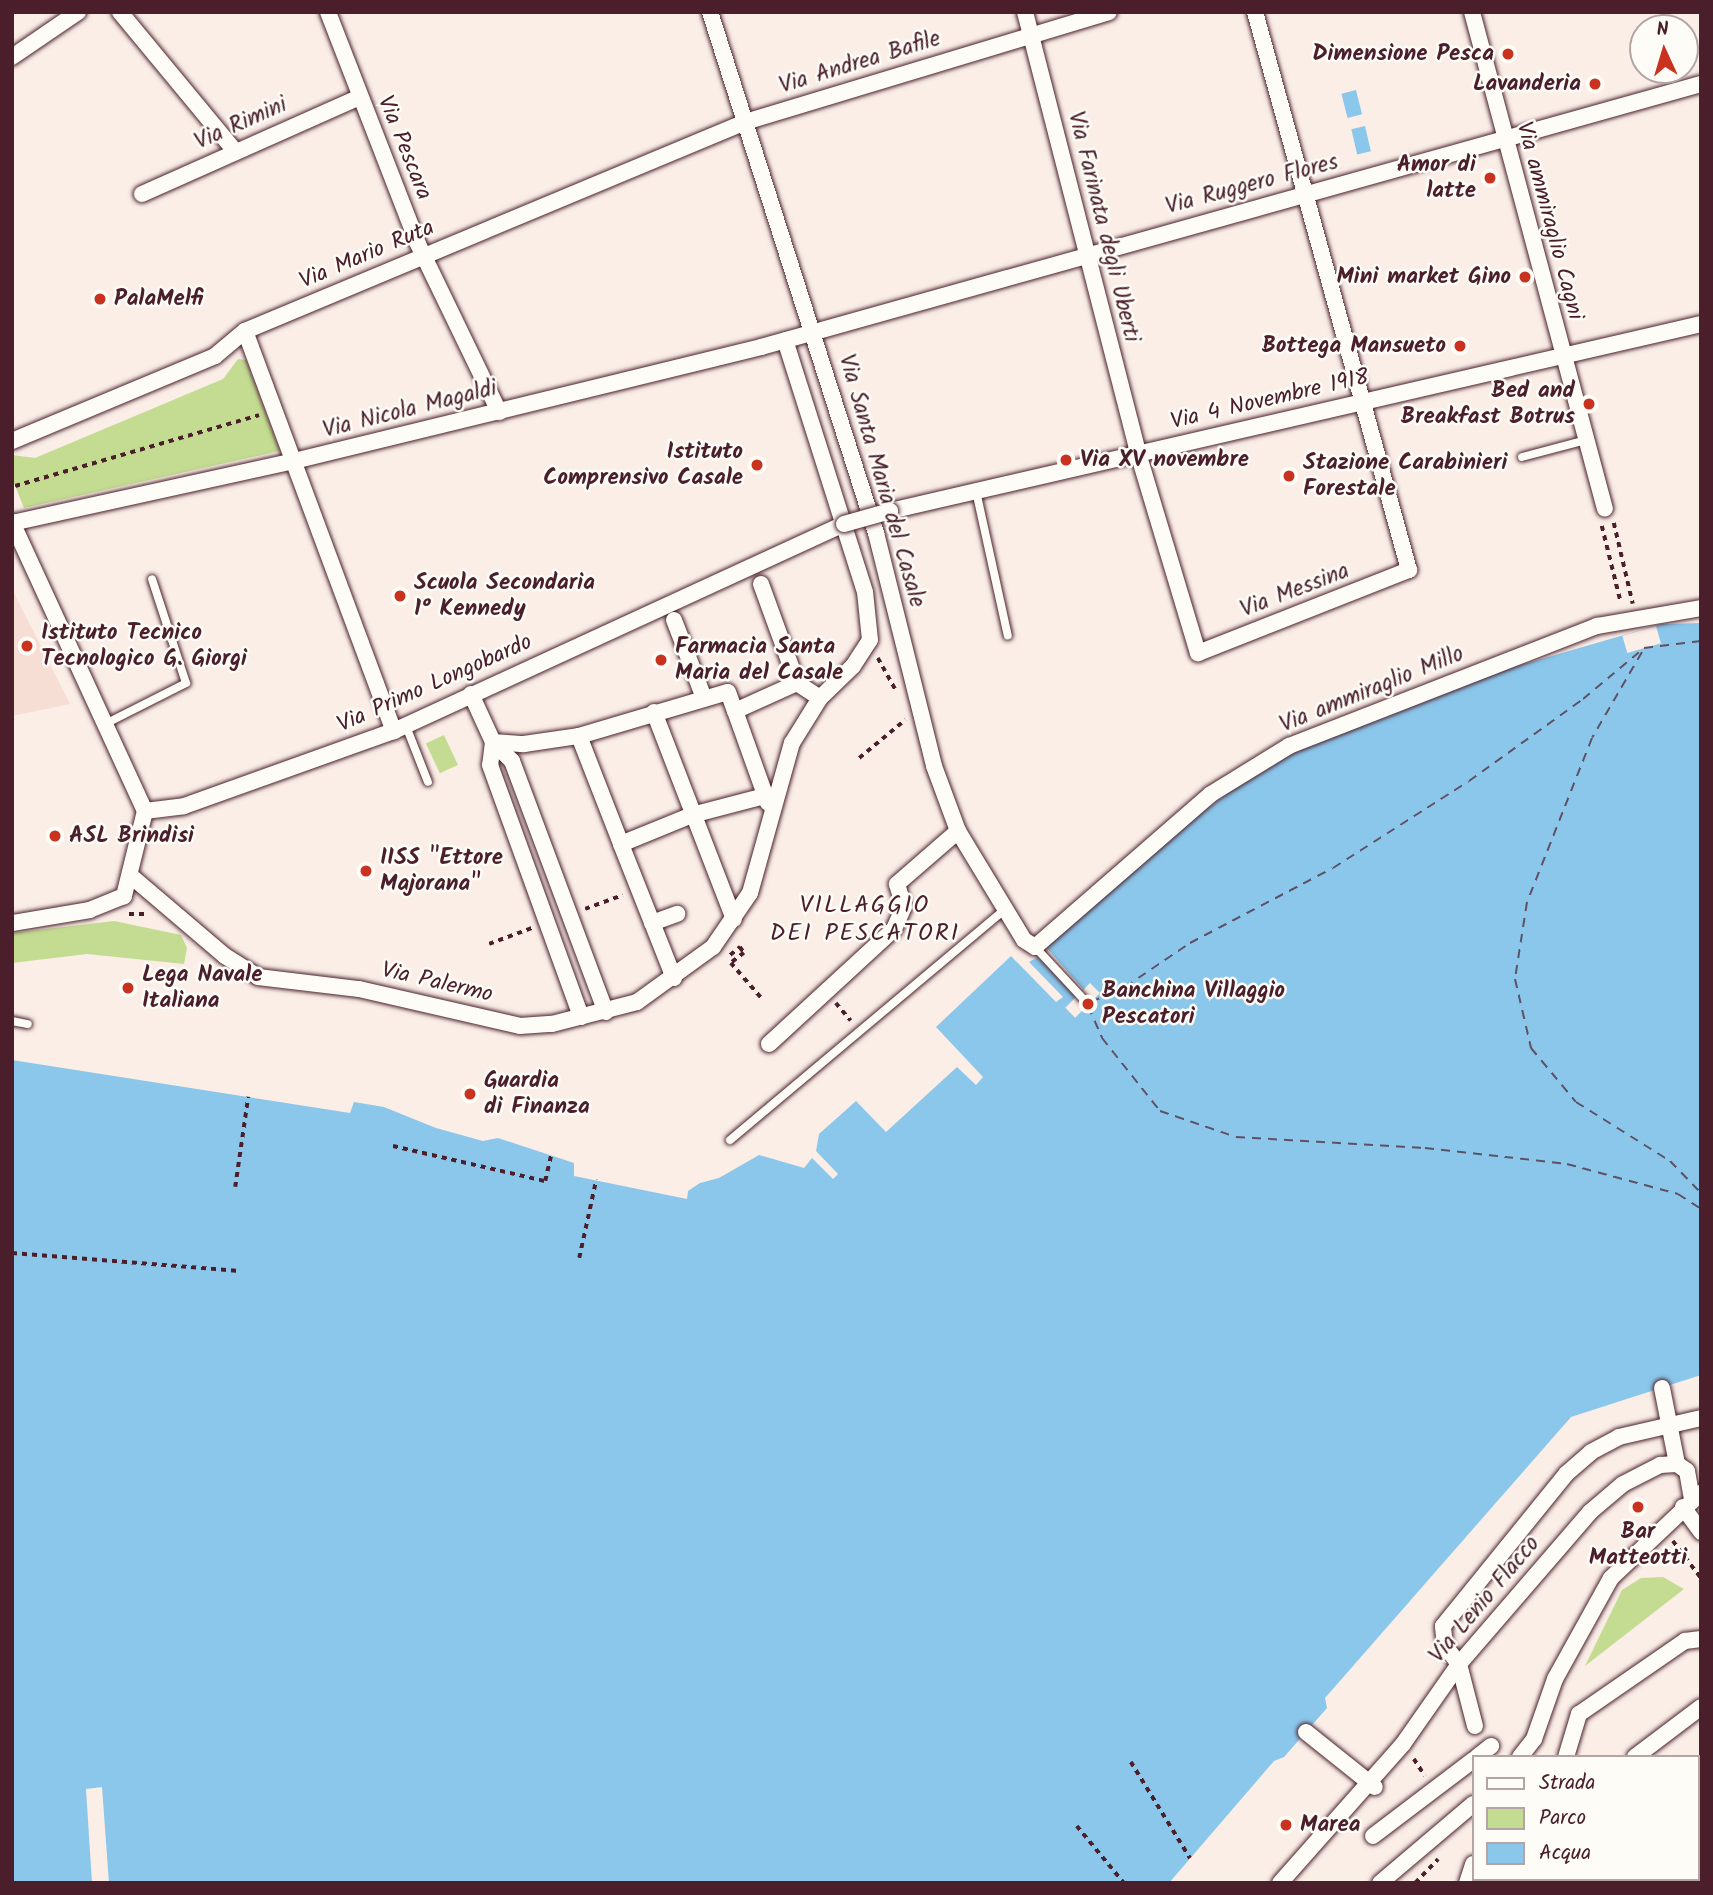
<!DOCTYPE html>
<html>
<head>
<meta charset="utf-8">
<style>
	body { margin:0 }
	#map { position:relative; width:1713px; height:1895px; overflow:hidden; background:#faeee7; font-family:Kalam,sans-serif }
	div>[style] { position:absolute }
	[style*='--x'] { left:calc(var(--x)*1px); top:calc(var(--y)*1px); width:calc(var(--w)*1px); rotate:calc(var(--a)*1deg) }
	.built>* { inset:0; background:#f7ded4 }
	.green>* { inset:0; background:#c3dc92; transform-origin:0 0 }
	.water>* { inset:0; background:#8bc7eb; transform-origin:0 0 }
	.pier>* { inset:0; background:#faeee7; transform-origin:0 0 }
	.ferry>* { height:2px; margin-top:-1px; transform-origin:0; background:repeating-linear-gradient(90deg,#5e5165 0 9px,transparent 0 16px) }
	.path>* { height:3.5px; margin-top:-1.75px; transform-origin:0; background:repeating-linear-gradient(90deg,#4a1f2b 0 5px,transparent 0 10px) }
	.roads { filter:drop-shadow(0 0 2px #4a1f2b) drop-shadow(0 0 2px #4a1f2b) }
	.lane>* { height:8px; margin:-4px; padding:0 4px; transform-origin:4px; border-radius:4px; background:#fdfcf7 }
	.street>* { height:16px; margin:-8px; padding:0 8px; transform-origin:8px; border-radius:8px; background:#fdfcf7 }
	.bridges { filter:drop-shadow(0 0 2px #4a1f2b) drop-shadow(0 0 2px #4a1f2b) }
	.street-bridge>* { height:16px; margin:-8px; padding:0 8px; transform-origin:8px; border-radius:8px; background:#fdfcf7 }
	.dots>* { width:19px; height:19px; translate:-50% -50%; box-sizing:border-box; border:4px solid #fdfcf7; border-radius:50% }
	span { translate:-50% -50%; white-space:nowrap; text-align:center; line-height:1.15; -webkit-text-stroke:5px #fdfcf7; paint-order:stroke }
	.poi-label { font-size:23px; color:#4a1f2b; font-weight:700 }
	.right { translate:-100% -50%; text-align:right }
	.left { translate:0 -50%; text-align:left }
	.street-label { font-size:23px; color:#4a1f2b }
	.neighbourhood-label { font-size:24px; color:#4a1f2b; letter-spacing:2px }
	.frame { position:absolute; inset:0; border:14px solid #4a1f2b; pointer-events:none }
	.legend { position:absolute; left:1472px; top:1755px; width:228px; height:126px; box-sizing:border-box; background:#fdfcf7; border:2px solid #b5a4a5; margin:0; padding:9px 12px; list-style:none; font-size:21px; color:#4a1f2b }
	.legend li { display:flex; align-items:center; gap:14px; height:35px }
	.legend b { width:35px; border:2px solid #b5a4a5 }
	.north { position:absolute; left:1629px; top:14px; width:70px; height:70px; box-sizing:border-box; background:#fdfcf7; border:2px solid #b5a4a5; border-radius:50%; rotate:356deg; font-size:19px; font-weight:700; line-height:28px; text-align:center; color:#4a1f2b }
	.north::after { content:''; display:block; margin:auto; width:24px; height:32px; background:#c8321e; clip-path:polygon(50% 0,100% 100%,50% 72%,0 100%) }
</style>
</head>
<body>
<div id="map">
	<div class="built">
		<div style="clip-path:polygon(12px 589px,70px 704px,12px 716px)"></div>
	</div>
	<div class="green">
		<div style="clip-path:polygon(238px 359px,246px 360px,280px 451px,24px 508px,12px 478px,12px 455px,35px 458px,223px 379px)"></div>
		<div style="left:444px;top:735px;width:33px;height:20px;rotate:65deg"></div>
		<div style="clip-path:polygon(114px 921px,181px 935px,187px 948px,184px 964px,87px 954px,12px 963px,12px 933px)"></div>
		<div style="clip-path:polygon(1663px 1577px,1684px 1589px,1585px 1666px,1622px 1590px,1641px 1578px)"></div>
	</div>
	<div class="water">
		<div style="left:1356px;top:90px;width:25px;height:15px;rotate:76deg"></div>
		<div style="left:1365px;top:126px;width:26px;height:14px;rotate:77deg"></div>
		<div style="clip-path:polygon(1701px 623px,1701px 1375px,1571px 1417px,1325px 1698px,1327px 1708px,1284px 1757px,1274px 1761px,1169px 1883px,109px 1883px,102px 1787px,86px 1789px,92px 1883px,12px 1883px,12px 1060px,350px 1113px,354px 1102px,384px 1107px,436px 1128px,483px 1141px,498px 1138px,574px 1163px,574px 1176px,687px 1199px,688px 1191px,700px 1183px,719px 1178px,759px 1155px,804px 1168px,812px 1158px,833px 1179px,838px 1174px,816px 1151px,819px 1134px,856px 1101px,886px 1132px,957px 1067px,976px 1085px,983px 1077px,936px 1027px,1011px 956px,1056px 1002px,1063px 997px,1029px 962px,1038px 957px,1075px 996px,1083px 989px,1045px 946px,1171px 835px,1258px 771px,1310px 743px,1510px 668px,1662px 624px)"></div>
	</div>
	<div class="pier">
		<div style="left:1656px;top:626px;width:18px;height:35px;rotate:74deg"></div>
		<div style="left:1090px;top:983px;width:14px;height:35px;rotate:45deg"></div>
	</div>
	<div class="ferry">
		<div style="--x:1642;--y:652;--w:99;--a:120.2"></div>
		<div style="--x:1592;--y:738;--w:176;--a:111.6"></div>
		<div style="--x:1527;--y:902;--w:78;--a:98.9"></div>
		<div style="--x:1515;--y:979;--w:71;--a:76.9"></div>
		<div style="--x:1531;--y:1048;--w:70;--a:50.2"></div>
		<div style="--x:1576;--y:1102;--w:111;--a:32.1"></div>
		<div style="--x:1670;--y:1161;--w:45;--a:45.9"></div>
		<div style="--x:1091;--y:1002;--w:37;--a:-24"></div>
		<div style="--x:1125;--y:987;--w:78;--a:-34.1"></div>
		<div style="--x:1190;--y:943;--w:161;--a:-27.7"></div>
		<div style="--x:1333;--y:868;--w:161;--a:-32.6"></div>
		<div style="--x:1469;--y:781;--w:140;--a:-35.7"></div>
		<div style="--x:1583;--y:699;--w:80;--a:-39.9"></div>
		<div style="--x:1644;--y:648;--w:57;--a:-7"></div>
		<div style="--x:1088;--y:1006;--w:35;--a:66"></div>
		<div style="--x:1102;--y:1038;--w:93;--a:51.5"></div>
		<div style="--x:1160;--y:1111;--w:80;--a:18.9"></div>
		<div style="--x:1236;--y:1137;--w:189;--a:3.3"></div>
		<div style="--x:1425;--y:1148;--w:143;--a:6.4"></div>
		<div style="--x:1567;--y:1164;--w:115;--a:15.1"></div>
		<div style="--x:1678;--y:1194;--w:27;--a:33"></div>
	</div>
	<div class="path">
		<div style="--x:15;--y:486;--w:254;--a:-16.2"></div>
		<div style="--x:1614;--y:523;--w:83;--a:76.8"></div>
		<div style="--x:1602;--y:526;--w:79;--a:76.1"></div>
		<div style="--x:878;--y:658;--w:38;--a:61"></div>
		<div style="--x:859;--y:758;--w:60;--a:-39.6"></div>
		<div style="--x:585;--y:909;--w:40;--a:-20.2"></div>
		<div style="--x:129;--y:914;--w:20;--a:0"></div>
		<div style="--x:489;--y:944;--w:46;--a:-20.4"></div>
		<div style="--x:730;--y:955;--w:13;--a:-39"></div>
		<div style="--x:740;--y:947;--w:7;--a:56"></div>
		<div style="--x:744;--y:953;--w:16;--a:142"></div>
		<div style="--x:731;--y:963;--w:50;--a:49"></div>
		<div style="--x:836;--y:1003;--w:23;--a:50"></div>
		<div style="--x:393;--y:1146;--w:156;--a:13"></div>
		<div style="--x:545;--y:1181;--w:26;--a:-77"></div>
		<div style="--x:235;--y:1187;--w:91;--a:-81.8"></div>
		<div style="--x:12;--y:1253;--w:228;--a:4.5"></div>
		<div style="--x:579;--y:1258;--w:80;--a:-77.7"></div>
		<div style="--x:1673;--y:1541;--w:46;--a:52.9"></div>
		<div style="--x:1414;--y:1759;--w:20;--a:57"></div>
		<div style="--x:1131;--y:1762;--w:113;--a:58.4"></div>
		<div style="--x:1077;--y:1826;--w:74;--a:50.5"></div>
		<div style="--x:1514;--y:1881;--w:5;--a:22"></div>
		<div style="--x:1415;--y:1883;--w:33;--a:-46"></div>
	</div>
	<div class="roads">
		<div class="lane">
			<div style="--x:1522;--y:457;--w:66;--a:-14.9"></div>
			<div style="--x:976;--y:491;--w:148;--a:77.6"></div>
			<div style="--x:105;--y:724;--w:91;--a:-26.8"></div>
			<div style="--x:186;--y:683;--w:109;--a:-108.1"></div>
			<div style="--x:406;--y:726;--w:60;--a:68.6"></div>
			<div style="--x:1035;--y:947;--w:78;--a:47.1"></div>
			<div style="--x:12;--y:1021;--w:16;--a:11"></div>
			<div style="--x:730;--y:1140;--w:358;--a:-40"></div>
		</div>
		<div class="street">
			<div style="--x:120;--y:12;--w:180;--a:50.4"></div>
			<div style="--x:328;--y:12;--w:247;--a:68.8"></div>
			<div style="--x:417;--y:242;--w:189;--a:64.2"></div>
			<div style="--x:710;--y:12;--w:547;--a:72.33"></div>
			<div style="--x:876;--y:533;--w:240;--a:76"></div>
			<div style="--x:934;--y:766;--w:69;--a:69.7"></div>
			<div style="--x:958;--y:831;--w:127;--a:58.8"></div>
			<div style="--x:1024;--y:940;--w:13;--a:32"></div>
			<div style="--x:1035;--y:947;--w:233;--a:-41"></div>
			<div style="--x:1211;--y:794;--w:92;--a:-31.6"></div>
			<div style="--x:1289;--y:746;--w:331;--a:-21.3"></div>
			<div style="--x:1597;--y:626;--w:106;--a:-9.8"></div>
			<div style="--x:1025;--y:12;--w:455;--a:75.6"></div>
			<div style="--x:1138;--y:453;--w:209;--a:73.3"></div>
			<div style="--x:1198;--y:653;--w:227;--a:-21.5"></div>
			<div style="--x:1409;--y:570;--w:579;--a:-105.43"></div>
			<div style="--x:1472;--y:12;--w:514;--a:75.02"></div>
			<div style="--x:12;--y:57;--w:80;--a:-34.3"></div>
			<div style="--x:142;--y:194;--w:236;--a:-24"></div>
			<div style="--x:245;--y:331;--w:427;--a:69.6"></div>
			<div style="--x:12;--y:441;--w:220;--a:-22.7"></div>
			<div style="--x:215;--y:356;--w:39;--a:-40"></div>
			<div style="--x:245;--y:331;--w:542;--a:-22.68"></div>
			<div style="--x:745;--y:122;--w:380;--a:-16.8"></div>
			<div style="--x:890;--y:511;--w:832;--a:-12.98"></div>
			<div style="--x:12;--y:522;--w:318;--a:65.3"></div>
			<div style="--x:145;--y:811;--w:88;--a:103.9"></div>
			<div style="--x:124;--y:896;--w:37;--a:158"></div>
			<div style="--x:90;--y:910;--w:79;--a:170.5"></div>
			<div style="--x:12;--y:523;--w:289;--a:-12.4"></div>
			<div style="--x:294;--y:461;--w:481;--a:-13.7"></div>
			<div style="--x:761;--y:347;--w:976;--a:-15.63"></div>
			<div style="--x:761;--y:584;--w:105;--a:70"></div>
			<div style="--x:674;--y:620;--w:84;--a:69"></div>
			<div style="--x:471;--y:694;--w:53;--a:65.4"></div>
			<div style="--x:493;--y:742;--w:27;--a:45"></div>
			<div style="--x:512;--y:761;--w:268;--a:69.5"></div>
			<div style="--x:654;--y:712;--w:222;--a:68.9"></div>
			<div style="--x:579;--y:736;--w:116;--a:68.7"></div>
			<div style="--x:493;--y:742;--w:23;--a:97"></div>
			<div style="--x:490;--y:765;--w:268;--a:70.1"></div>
			<div style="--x:493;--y:742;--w:31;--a:4"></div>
			<div style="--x:524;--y:744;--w:56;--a:-8.3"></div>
			<div style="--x:579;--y:736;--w:155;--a:-16.5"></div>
			<div style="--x:728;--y:692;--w:20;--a:70"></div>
			<div style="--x:768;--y:803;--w:98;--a:-109.7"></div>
			<div style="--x:735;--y:711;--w:68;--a:-24.3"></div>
			<div style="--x:797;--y:683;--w:27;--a:33"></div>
			<div style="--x:145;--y:811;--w:39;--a:-7"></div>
			<div style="--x:184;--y:806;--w:223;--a:-19.7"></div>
			<div style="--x:394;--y:731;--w:495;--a:-24.7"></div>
			<div style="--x:131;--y:876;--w:123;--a:40.4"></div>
			<div style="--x:225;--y:956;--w:39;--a:32"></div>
			<div style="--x:258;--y:977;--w:102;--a:6.8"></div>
			<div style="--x:359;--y:989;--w:165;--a:12.9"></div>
			<div style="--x:520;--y:1026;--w:32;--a:-4"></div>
			<div style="--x:552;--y:1024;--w:88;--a:-14.5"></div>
			<div style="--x:637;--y:1002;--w:94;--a:-35.9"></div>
			<div style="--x:713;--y:947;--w:65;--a:-55.6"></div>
			<div style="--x:750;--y:893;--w:156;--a:-74.4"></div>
			<div style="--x:792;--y:743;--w:53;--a:-58.1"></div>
			<div style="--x:820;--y:698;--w:46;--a:-44.1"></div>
			<div style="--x:853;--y:666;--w:31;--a:-57"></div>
			<div style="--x:870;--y:640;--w:48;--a:-95.9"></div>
			<div style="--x:865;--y:592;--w:264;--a:-107.6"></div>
			<div style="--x:652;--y:923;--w:27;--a:-20"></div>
			<div style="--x:674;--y:978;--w:144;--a:-111.6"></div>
			<div style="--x:621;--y:844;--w:77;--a:-22.2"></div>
			<div style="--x:692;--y:815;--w:75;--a:-14.6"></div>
			<div style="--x:769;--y:1044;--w:170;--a:-42.6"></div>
			<div style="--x:894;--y:929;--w:24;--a:-66"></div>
			<div style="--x:904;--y:907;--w:24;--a:-107"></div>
			<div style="--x:897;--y:884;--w:81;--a:-41"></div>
			<div style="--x:1662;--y:1388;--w:77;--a:78.8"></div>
			<div style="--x:1683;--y:1507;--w:31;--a:54"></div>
			<div style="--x:1475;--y:1726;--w:64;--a:-104.5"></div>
			<div style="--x:1459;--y:1664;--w:23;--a:-128"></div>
			<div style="--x:1445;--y:1646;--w:20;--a:-96"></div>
			<div style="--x:1443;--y:1626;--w:196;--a:-51"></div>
			<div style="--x:1566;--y:1474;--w:33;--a:-41"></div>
			<div style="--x:1591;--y:1452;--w:32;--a:-28"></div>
			<div style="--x:1619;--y:1437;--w:84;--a:-13"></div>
			<div style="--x:1306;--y:1732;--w:88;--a:38.6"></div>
			<div style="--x:1477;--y:1757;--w:18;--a:-38"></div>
			<div style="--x:1520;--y:1757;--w:23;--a:-52"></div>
			<div style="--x:1534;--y:1739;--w:64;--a:-70.7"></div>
			<div style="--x:1555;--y:1679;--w:115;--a:-61"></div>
			<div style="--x:1611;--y:1578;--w:124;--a:-43.4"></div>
			<div style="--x:1566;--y:1757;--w:45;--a:-73.2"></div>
			<div style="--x:1579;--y:1714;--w:129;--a:-34.6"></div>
			<div style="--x:1685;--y:1641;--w:16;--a:-7"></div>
			<div style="--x:1635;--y:1757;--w:83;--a:-37.1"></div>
			<div style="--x:1373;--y:1836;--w:126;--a:-37.2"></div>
			<div style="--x:1587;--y:1879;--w:5;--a:53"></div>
			<div style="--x:1280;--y:1883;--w:186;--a:-48.5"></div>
			<div style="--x:1403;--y:1744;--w:98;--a:-55"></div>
			<div style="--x:1459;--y:1664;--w:201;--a:-49.2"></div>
			<div style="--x:1590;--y:1512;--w:43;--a:-40.3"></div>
			<div style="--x:1623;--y:1484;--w:42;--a:-27.2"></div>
			<div style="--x:1660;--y:1465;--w:17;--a:-3"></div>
			<div style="--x:1677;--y:1464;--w:12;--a:35"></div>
			<div style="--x:1687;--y:1471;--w:27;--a:80"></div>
			<div style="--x:1380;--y:1883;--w:122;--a:-40.3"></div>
			<div style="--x:1467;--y:1883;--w:20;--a:-72"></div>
		</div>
	</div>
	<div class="bridges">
		<div class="street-bridge">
			<div style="--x:844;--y:524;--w:48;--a:-15.8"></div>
		</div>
	</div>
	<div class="dots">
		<div style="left:1508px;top:54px;background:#c8321e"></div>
		<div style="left:1595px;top:84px;background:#c8321e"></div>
		<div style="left:1490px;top:178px;background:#c8321e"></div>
		<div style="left:1525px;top:277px;background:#c8321e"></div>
		<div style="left:100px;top:299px;background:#c8321e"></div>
		<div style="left:1460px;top:346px;background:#c8321e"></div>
		<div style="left:1589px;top:404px;background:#c8321e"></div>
		<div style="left:1066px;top:460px;background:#c8321e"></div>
		<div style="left:757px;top:465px;background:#c8321e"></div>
		<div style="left:1289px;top:476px;background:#c8321e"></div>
		<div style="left:400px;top:596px;background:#c8321e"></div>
		<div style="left:27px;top:646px;background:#c8321e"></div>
		<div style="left:661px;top:660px;background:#c8321e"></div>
		<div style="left:55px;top:836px;background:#c8321e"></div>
		<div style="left:366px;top:871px;background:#c8321e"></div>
		<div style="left:128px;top:988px;background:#c8321e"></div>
		<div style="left:1088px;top:1004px;background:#c8321e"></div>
		<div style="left:470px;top:1094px;background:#c8321e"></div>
		<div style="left:1638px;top:1507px;background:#c8321e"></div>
		<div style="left:1286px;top:1825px;background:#c8321e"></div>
	</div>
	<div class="poi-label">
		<span class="right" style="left:1494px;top:54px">Dimensione Pesca</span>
		<span class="right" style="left:1581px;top:84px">Lavanderia</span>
		<span class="right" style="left:1476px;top:178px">Amor di<br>latte</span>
		<span class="right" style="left:1511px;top:277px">Mini market Gino</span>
		<span class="left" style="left:114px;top:299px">PalaMelfi</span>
		<span class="right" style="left:1446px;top:346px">Bottega Mansueto</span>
		<span class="right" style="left:1575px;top:404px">Bed and<br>Breakfast Botrus</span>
		<span class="right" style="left:743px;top:465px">Istituto<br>Comprensivo Casale</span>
		<span class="left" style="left:1080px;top:460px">Via XV novembre</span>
		<span class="left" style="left:1303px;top:476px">Stazione Carabinieri<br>Forestale</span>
		<span class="left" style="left:414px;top:596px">Scuola Secondaria<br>1° Kennedy</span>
		<span class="left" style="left:41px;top:646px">Istituto Tecnico<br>Tecnologico G. Giorgi</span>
		<span class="left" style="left:675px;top:660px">Farmacia Santa<br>Maria del Casale</span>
		<span class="left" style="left:69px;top:836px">ASL Brindisi</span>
		<span class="left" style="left:380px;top:871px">IISS "Ettore<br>Majorana"</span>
		<span class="left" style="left:142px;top:988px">Lega Navale<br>Italiana</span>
		<span class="left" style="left:1102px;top:1004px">Banchina Villaggio<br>Pescatori</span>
		<span class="left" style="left:484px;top:1094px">Guardia<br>di Finanza</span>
		<span style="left:1638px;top:1545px">Bar<br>Matteotti</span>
		<span class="left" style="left:1300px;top:1825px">Marea</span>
	</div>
	<div class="street-label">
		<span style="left:860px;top:63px;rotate:-17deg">Via Andrea Bafile</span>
		<span style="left:241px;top:124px;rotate:-24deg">Via Rimini</span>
		<span style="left:404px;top:148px;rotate:68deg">Via Pescara</span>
		<span style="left:1252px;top:185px;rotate:-15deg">Via Ruggero Flores</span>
		<span style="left:1549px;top:221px;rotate:75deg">Via ammiraglio Cagni</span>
		<span style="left:1103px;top:227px;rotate:76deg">Via Farinata degli Uberti</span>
		<span style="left:367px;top:255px;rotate:-23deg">Via Mario Ruta</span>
		<span style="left:1270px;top:400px;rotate:-13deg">Via 4 Novembre 1918</span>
		<span style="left:410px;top:410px;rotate:-14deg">Via Nicola Magaldi</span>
		<span style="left:881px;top:481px;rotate:74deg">Via Santa Maria del Casale</span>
		<span style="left:1295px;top:591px;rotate:-21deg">Via Messina</span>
		<span style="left:435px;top:684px;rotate:-24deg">Via Primo Longobardo</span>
		<span style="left:1372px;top:690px;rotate:-22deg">Via ammiraglio Millo</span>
		<span style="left:437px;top:983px;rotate:13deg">Via Palermo</span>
		<span style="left:1485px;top:1600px;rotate:-50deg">Via Lenio Flacco</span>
	</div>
	<div class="neighbourhood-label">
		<span style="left:865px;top:920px">VILLAGGIO<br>DEI PESCATORI</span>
	</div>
	<div class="frame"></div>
	<ul class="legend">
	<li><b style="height:9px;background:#fdfcf7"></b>Strada</li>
	<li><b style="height:19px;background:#c3dc92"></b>Parco</li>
	<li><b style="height:19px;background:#8bc7eb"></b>Acqua</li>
	</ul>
	<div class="north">N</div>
</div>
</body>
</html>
